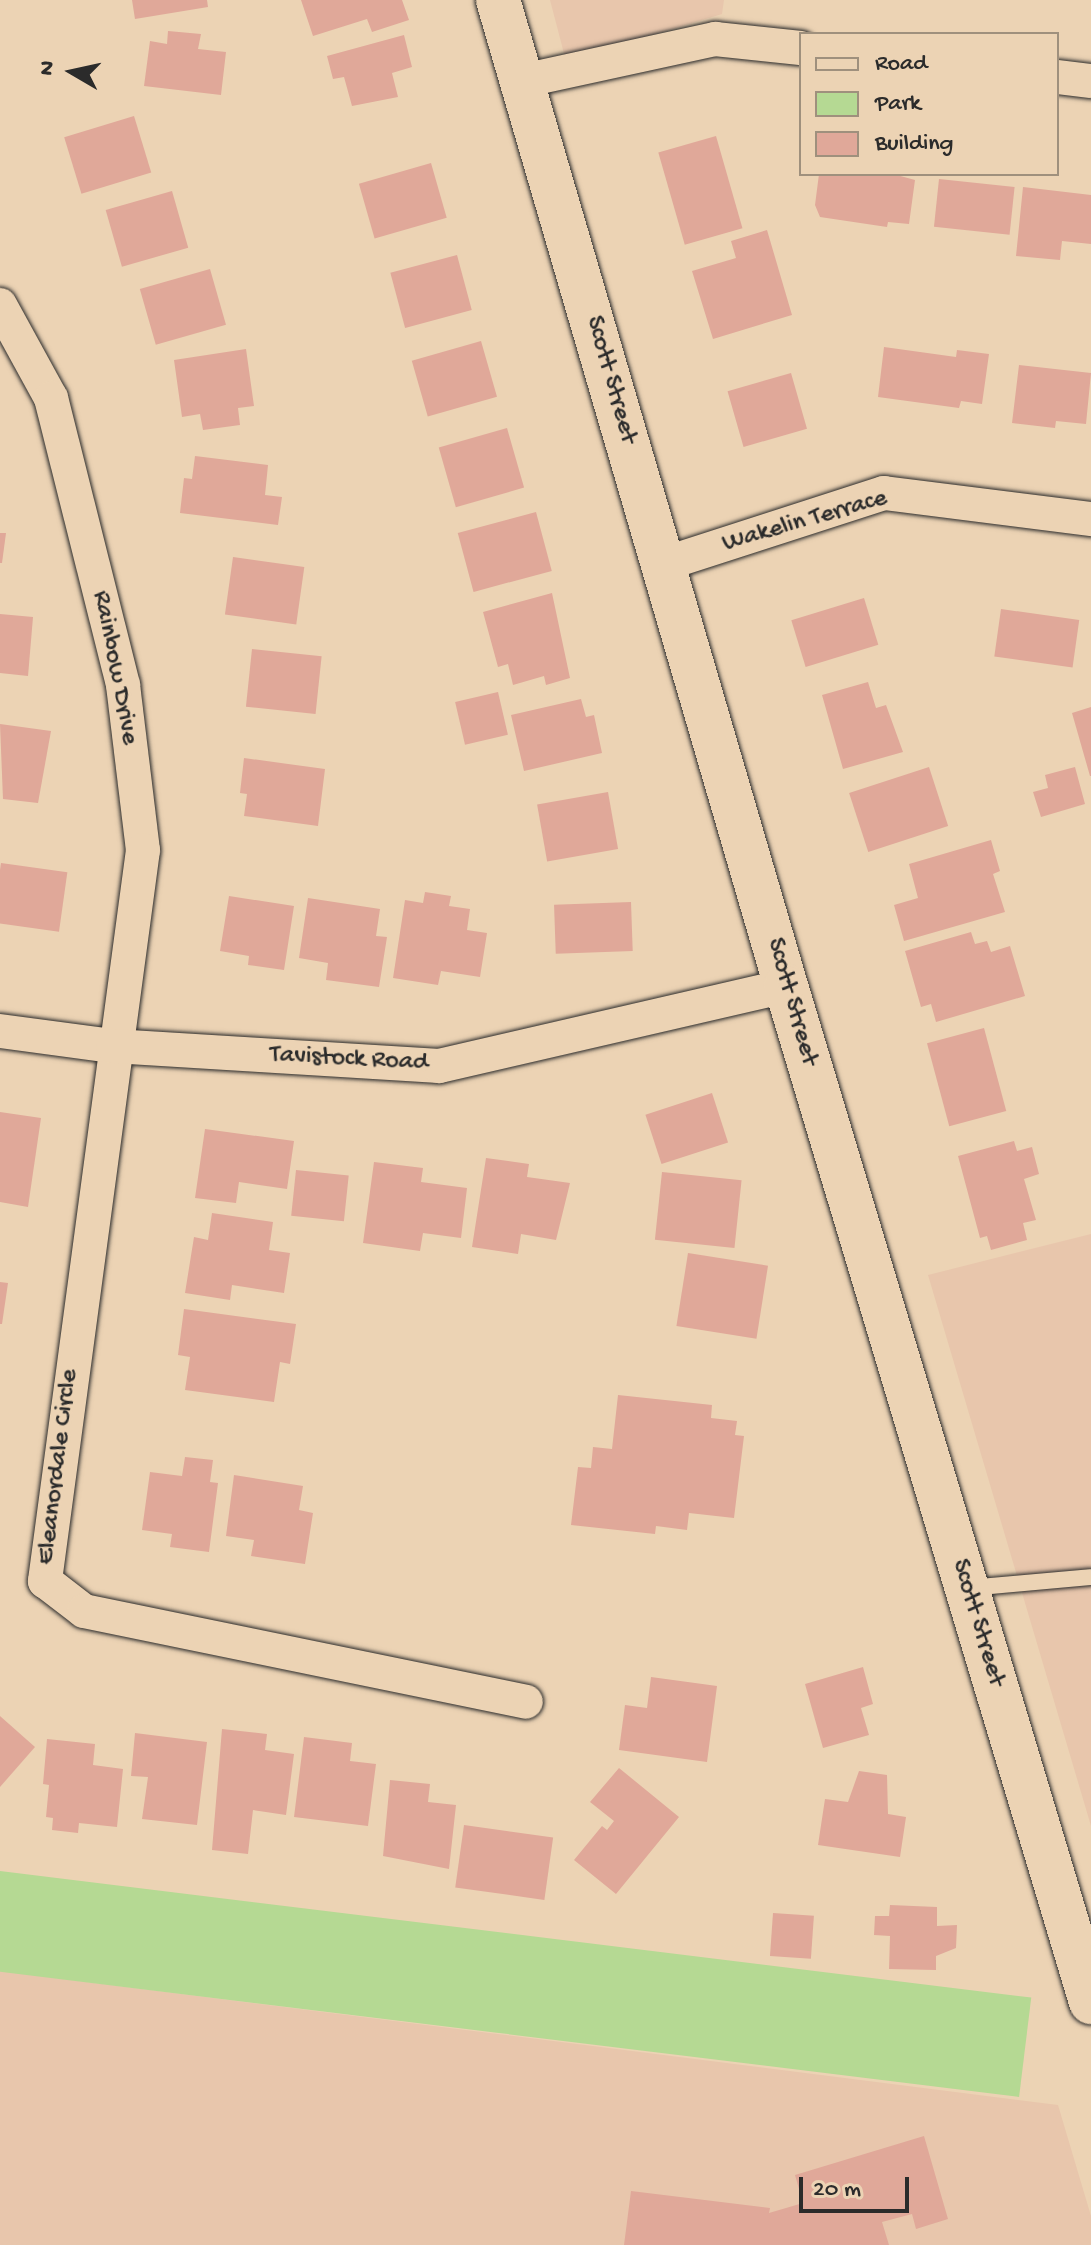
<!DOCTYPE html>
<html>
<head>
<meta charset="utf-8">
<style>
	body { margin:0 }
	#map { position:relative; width:1091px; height:2245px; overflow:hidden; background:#ecd3b4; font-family:"Gochi Hand",sans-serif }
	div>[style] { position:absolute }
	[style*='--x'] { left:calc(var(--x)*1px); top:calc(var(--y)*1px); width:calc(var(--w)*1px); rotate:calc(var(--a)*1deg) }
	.built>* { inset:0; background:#e8c6ac }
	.green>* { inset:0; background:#b5d993; transform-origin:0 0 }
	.building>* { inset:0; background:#e0a899; transform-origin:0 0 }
	.roads { filter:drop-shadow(0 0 2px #2b2b2b) drop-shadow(0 0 2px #2b2b2b) }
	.service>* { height:16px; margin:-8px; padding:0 8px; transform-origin:8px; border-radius:8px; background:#ecd3b4 }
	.minor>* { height:34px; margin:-17px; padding:0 17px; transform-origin:17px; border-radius:17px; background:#ecd3b4 }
	.secondary>* { height:44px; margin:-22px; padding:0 22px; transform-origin:22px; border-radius:22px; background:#ecd3b4 }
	span { translate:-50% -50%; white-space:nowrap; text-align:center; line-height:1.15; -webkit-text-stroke:6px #ecd3b4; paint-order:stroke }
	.street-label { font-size:26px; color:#2b2b2b }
	.legend { position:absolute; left:799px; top:32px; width:260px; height:144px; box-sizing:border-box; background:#ecd3b4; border:2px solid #9f907d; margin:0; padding:10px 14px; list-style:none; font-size:24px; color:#2b2b2b }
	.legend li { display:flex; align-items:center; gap:16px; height:40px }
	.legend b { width:40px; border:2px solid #9f907d }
	.north { position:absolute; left:32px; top:32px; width:80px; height:80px; -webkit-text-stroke:6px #ecd3b4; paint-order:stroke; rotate:279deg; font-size:22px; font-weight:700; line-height:32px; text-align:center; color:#2b2b2b }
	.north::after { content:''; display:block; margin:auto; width:28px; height:36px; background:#2b2b2b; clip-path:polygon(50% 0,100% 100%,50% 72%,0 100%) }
	.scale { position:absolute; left:799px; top:2177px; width:110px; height:36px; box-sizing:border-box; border:4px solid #2b2b2b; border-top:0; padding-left:10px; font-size:24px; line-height:28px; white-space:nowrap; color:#2b2b2b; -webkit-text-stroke:6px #ecd3b4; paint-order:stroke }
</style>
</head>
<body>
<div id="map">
	<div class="built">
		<div style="clip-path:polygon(550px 0,724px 0,722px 14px,566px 61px)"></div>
		<div style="clip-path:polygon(1091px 1234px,1091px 1826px,928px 1275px)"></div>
		<div style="clip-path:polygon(0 1971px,1058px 2105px,1091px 2216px,1091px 2245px,0 2245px)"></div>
	</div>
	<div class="green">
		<div style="left:0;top:1871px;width:1039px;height:100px;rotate:7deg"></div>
	</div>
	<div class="building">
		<div style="clip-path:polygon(132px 0,207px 0,208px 7px,135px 19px)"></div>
		<div style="clip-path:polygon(301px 0,402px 0,409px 20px,372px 32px,367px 19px,313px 36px)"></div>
		<div style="clip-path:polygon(168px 31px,201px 34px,198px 49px,226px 52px,221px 95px,144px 86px,150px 41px,167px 44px)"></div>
		<div style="clip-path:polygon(404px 35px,412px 67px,392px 73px,398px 97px,352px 106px,344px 77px,333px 79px,327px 56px)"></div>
		<div style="left:134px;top:116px;width:59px;height:73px;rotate:73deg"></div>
		<div style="left:716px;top:136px;width:96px;height:60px;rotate:74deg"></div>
		<div style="left:431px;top:163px;width:57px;height:75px;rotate:74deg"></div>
		<div style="clip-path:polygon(819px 174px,893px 174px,915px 180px,909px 224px,888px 222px,887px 227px,820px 217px,815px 205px)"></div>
		<div style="left:939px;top:179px;width:76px;height:48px;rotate:6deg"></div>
		<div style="clip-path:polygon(1023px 187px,1091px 195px,1091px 244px,1062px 241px,1060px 260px,1016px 256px)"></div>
		<div style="left:172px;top:191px;width:59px;height:69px;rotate:74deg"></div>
		<div style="clip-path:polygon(767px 230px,792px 315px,713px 339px,692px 271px,736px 258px,731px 241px)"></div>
		<div style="left:457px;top:255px;width:57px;height:69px;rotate:75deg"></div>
		<div style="left:210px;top:269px;width:58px;height:73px;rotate:74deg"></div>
		<div style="left:481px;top:341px;width:58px;height:72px;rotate:74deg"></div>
		<div style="clip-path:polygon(884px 347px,956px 357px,957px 350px,989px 354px,982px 404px,961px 401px,959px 408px,878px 397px)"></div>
		<div style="clip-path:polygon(246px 349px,254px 406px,238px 408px,240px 425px,203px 430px,200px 414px,182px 417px,174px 360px)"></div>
		<div style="clip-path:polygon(1019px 365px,1091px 373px,1086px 424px,1056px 421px,1055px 428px,1012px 423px)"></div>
		<div style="left:791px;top:373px;width:58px;height:66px;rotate:74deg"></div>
		<div style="left:507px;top:428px;width:62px;height:71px;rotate:74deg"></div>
		<div style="clip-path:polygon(195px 456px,268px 465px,265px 495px,282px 497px,278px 525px,180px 513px,184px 478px,192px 479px)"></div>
		<div style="left:536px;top:512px;width:61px;height:81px;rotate:75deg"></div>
		<div style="clip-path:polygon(0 533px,6px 533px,2px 563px,0 563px)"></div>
		<div style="left:233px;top:557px;width:72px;height:58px;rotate:8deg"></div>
		<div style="clip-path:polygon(552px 593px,570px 678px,546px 685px,544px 676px,513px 685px,508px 664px,498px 667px,483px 612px)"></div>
		<div style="left:864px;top:598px;width:49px;height:76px;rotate:73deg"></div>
		<div style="left:1001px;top:609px;width:79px;height:48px;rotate:8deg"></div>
		<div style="clip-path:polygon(0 614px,33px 617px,28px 676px,0 673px)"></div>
		<div style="left:252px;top:649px;width:70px;height:58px;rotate:6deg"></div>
		<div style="clip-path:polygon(868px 682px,876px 708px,886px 705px,903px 752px,843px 769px,822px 695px)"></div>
		<div style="left:498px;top:692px;width:44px;height:44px;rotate:77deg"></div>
		<div style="clip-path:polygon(581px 699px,586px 717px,594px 715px,602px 753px,524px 771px,511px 715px)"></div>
		<div style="clip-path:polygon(1091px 707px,1091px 776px,1090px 776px,1072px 713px)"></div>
		<div style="clip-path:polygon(0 724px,51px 731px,38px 803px,3px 799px)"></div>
		<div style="clip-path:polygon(244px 758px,325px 769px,318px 826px,244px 816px,247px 794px,240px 793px)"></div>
		<div style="left:929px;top:767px;width:62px;height:84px;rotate:72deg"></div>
		<div style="clip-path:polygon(1075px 767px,1085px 804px,1041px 817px,1033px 792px,1048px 788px,1045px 775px)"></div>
		<div style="left:608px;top:792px;width:58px;height:72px;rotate:80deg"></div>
		<div style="clip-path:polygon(991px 840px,1000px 871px,993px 874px,1005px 912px,904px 941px,894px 905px,918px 898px,909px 864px)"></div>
		<div style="left:1px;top:863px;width:67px;height:60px;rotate:8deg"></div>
		<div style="clip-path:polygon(425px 892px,451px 896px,449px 906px,470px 909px,467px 930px,487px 933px,480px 977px,441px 971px,438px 985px,393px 978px,405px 900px,423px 903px)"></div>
		<div style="clip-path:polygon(229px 896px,294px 906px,284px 970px,248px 965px,249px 956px,220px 951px)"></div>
		<div style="clip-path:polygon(308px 898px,380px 909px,376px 936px,387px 937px,379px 987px,326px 980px,328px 963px,299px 958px)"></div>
		<div style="left:631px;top:902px;width:49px;height:77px;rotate:88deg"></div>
		<div style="clip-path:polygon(971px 932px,975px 944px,987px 941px,991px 952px,1010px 946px,1025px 996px,936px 1022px,931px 1004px,921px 1007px,905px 951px)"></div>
		<div style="left:984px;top:1028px;width:86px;height:59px;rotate:75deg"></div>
		<div style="left:712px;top:1093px;width:52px;height:70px;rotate:72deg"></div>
		<div style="clip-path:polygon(0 1112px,41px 1118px,28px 1207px,0 1202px)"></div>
		<div style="clip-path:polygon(205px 1129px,294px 1141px,287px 1189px,239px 1182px,236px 1203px,195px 1198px)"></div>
		<div style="clip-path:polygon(1014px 1141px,1017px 1151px,1032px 1147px,1039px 1174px,1024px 1179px,1036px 1220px,1023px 1223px,1027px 1240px,991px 1250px,987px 1236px,980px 1238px,958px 1156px)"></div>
		<div style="clip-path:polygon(486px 1158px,529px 1164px,527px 1177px,570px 1183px,556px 1240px,521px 1234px,518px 1254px,472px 1247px)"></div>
		<div style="clip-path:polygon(374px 1162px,423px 1168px,421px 1182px,467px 1188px,461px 1238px,423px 1233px,420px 1251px,363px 1243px)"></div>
		<div style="left:296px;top:1170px;width:53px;height:46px;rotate:6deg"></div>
		<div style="left:662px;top:1172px;width:80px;height:68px;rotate:6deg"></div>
		<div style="clip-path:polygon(212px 1213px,273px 1222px,269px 1250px,290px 1253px,284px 1293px,232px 1285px,230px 1300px,185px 1293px,194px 1237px,208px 1240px)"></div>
		<div style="left:688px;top:1253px;width:81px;height:74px;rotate:9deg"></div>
		<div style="clip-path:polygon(0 1282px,8px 1283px,2px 1324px,0 1324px)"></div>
		<div style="clip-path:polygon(184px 1309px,296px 1324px,290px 1364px,280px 1362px,274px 1402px,185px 1390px,190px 1357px,178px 1355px)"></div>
		<div style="clip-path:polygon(618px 1395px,712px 1405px,711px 1418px,737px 1421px,735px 1435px,744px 1436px,734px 1518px,689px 1513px,687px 1530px,656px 1526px,655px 1534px,571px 1525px,578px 1467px,591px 1468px,593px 1447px,612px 1449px)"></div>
		<div style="clip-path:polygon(185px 1457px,213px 1460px,210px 1482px,218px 1483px,209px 1552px,170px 1547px,172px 1534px,142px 1530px,150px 1472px,182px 1476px)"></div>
		<div style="clip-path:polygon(234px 1475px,303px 1486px,299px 1510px,313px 1513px,305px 1564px,251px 1556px,254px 1540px,226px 1536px)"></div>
		<div style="clip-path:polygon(863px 1667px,873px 1704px,861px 1708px,869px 1735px,823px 1748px,805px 1684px)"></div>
		<div style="clip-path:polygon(651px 1677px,717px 1686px,707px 1762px,619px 1750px,625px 1705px,647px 1708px)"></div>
		<div style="clip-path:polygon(0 1716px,35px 1747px,0 1787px)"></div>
		<div style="clip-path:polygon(222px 1729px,267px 1734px,265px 1750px,294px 1754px,286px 1815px,253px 1810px,248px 1854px,212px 1850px)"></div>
		<div style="clip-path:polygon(135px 1733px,207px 1742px,197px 1825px,142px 1819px,148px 1777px,131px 1776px)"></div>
		<div style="clip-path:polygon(304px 1737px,352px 1743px,350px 1761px,376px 1764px,368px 1826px,294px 1817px)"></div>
		<div style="clip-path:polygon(47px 1739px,95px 1744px,93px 1765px,123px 1769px,117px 1827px,79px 1823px,78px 1833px,52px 1830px,53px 1818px,46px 1817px,49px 1785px,43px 1784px)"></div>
		<div style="clip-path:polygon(619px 1768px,679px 1817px,616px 1894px,574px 1860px,602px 1826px,607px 1830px,614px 1821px,590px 1802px)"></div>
		<div style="clip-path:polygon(859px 1771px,887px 1775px,888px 1814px,906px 1817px,900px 1857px,818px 1845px,825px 1799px,848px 1802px)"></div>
		<div style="clip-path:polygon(390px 1780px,430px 1784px,428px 1802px,456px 1805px,449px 1869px,383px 1856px)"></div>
		<div style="left:464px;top:1825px;width:90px;height:63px;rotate:8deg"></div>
		<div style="clip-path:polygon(890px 1905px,937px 1907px,937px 1926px,957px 1925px,956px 1948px,936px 1956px,936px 1970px,889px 1969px,890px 1936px,874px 1935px,875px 1916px,889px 1916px)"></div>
		<div style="left:773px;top:1913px;width:41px;height:43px;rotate:4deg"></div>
		<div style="clip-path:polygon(924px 2136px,948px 2219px,916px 2229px,912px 2214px,882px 2222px,889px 2245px,624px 2245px,631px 2191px,770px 2208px,769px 2213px,803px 2203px,795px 2175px)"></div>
	</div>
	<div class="roads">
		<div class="service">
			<div style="--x:968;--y:1588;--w:123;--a:-5.1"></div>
		</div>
		<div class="minor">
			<div style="--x:1057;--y:77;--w:34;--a:7"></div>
			<div style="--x:522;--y:81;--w:198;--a:-12.3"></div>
			<div style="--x:715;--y:39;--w:86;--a:6"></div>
			<div style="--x:0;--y:305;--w:106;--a:61.3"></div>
			<div style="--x:51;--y:398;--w:296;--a:75.9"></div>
			<div style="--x:123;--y:685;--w:166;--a:83.1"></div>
			<div style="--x:143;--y:850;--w:738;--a:97.64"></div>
			<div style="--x:45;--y:1581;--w:49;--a:37.6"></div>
			<div style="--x:84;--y:1611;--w:451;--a:11.6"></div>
			<div style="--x:664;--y:564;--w:231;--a:-17.9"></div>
			<div style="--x:884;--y:493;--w:209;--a:7.2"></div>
			<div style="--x:0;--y:1031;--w:114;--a:7.6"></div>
			<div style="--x:113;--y:1046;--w:327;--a:3.5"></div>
			<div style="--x:439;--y:1066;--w:356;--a:-13"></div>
		</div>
		<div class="secondary">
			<div style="--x:498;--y:0;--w:1027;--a:73.72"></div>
			<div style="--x:786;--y:986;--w:1061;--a:73.29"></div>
		</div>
	</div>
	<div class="street-label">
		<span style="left:610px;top:380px;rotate:74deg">Scott Street</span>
		<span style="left:805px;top:522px;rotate:-16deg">Wakelin Terrace</span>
		<span style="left:114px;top:668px;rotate:79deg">Rainbow Drive</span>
		<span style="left:791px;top:1002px;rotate:74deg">Scott Street</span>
		<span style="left:349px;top:1060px;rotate:3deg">Tavistock Road</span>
		<span style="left:59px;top:1467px;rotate:-83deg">Eleanordale Circle</span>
		<span style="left:977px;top:1623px;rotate:73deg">Scott Street</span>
	</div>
	<ul class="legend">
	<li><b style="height:10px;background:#ecd3b4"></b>Road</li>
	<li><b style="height:22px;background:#b5d993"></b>Park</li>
	<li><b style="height:22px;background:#e0a899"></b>Building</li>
	</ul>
	<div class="north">N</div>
	<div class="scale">20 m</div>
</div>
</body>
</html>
